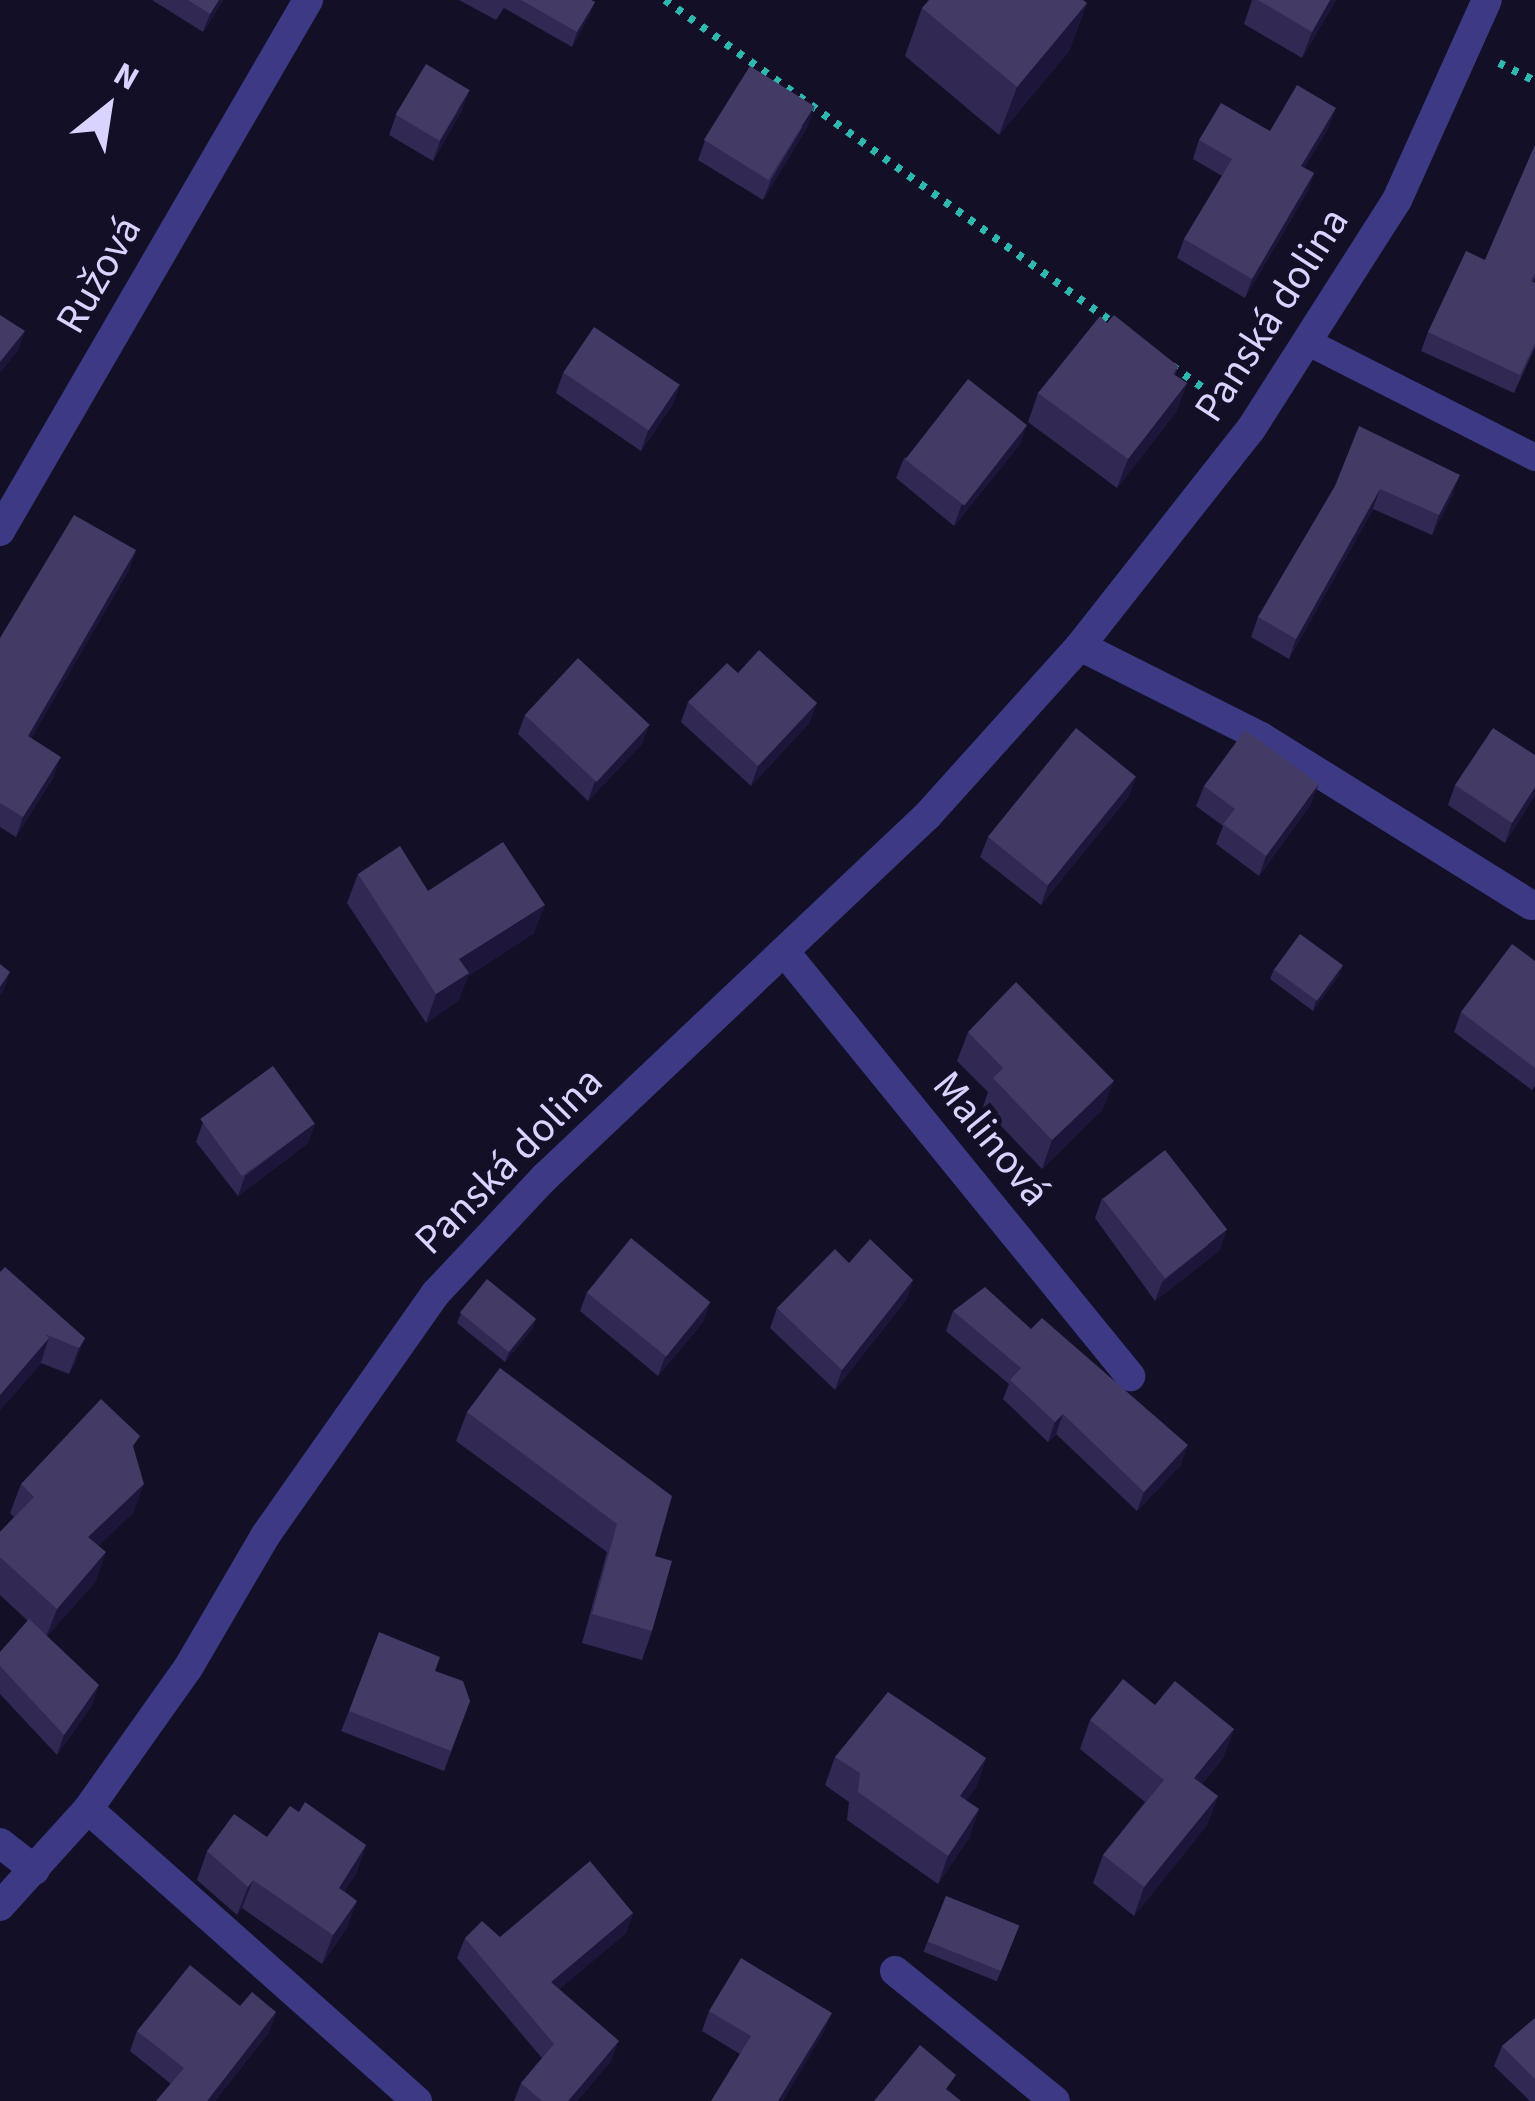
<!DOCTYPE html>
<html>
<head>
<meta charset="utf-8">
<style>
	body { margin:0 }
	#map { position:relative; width:1535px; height:2101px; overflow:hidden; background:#130f26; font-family:"Source Sans 3",sans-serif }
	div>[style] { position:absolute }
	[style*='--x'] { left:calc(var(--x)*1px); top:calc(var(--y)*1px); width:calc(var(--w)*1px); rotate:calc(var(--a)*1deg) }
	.path>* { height:8px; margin-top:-4px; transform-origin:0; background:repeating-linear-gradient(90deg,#2fb8b0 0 6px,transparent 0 15px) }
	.lane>* { height:27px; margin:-13.5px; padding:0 13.5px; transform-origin:13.5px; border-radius:13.5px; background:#3d3a85 }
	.street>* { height:30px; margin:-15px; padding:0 15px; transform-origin:15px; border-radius:15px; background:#3d3a85 }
	.wall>* { inset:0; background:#312854; transform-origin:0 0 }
	.shaded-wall>* { inset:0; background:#1d163a }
	.building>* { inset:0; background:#433a66; transform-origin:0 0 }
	span { translate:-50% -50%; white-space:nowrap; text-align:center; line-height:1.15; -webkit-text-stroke:10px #130f26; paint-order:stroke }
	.street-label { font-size:42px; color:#d9d4ff }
	.north { position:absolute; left:48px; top:48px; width:120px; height:120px; -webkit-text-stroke:9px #130f26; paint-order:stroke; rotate:30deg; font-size:33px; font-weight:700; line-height:48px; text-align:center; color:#d9d4ff }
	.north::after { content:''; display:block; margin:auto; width:42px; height:54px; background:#d9d4ff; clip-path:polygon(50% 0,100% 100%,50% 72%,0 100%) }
</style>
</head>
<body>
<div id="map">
	<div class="path">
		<div style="--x:665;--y:0;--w:556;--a:35.78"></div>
		<div style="--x:1499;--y:63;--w:40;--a:26.6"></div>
		<div style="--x:1172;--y:366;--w:62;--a:35.2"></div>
	</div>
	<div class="lane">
		<div style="--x:1308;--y:342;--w:254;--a:26.9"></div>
	</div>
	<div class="street">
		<div style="--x:0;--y:531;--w:614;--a:-59.88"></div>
		<div style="--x:1080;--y:646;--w:203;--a:26.7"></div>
		<div style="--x:1261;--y:737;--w:318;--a:31.9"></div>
		<div style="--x:788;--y:956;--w:542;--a:50.84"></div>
		<div style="--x:88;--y:1809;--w:440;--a:41.6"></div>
		<div style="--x:0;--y:1843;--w:44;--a:37.6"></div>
		<div style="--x:0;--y:1906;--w:131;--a:-47.8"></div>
		<div style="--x:88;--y:1809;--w:173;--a:-54.7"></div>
		<div style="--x:188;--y:1668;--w:153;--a:-59.7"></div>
		<div style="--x:265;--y:1536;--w:297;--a:-54.9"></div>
		<div style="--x:436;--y:1293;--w:158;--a:-46.8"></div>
		<div style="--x:544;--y:1178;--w:527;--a:-43.39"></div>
		<div style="--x:927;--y:816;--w:229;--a:-48"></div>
		<div style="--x:1080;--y:646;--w:276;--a:-51.8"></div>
		<div style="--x:1251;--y:429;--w:272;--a:-57.5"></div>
		<div style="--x:1397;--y:200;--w:219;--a:-65.8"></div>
		<div style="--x:895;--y:1971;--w:206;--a:39.1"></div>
	</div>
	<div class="wall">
		<div style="clip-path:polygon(152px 0,223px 0,203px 32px)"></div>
		<div style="clip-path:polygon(459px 0,591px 0,595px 2px,589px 16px,572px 47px,504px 8px,496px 20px)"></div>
		<div style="clip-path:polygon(1252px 0,1336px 0,1302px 58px,1244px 24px)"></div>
		<div style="clip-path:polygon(1087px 3px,1069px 51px,999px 135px,905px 56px,922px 8px)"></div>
		<div style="clip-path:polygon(462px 110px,433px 161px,389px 135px,396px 115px)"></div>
		<div style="clip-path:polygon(808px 126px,763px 200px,698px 160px,705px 140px)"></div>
		<div style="clip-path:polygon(1329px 127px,1304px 168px,1314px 173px,1307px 192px,1245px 298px,1177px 258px,1184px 239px,1222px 176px,1193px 159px,1199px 140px,1270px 131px)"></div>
		<div style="clip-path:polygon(1535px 145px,1535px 278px,1533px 282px,1535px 283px,1535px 347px,1514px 393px,1421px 351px,1428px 332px,1485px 260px)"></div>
		<div style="clip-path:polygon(1107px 323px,1178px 366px,1175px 375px,1187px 383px,1176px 412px,1117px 488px,1028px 422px,1038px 393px)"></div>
		<div style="clip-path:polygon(563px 373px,680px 384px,673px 404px,641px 451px,556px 393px)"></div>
		<div style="clip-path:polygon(1020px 444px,954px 526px,896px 478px,904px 458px)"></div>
		<div style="clip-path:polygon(1335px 486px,1453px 494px,1432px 535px,1373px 509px,1289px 659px,1251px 637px,1258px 617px)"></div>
		<div style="clip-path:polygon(136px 550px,129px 570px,31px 738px,54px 776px,16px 837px,0 827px,0 638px)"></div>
		<div style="clip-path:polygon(738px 673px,817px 703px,809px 723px,751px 786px,681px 722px,688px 702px)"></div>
		<div style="clip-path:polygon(525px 715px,649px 725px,641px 745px,588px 801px,518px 734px)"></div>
		<div style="clip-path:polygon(1535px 755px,1535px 795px,1505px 843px,1448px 805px,1455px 785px)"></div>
		<div style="clip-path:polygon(1136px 776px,1129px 796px,1041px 905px,980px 857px,988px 837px)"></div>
		<div style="clip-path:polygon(1204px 786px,1311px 804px,1259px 876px,1216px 844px,1223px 826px,1196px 806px)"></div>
		<div style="clip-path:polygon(358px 874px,428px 891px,534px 933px,468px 976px,458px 1001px,426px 1023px,347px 903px)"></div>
		<div style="clip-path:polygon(1535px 961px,1535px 1086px,1532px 1090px,1454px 1032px,1461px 1012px)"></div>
		<div style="clip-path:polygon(1343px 965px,1339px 975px,1313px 1011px,1270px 979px,1274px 969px)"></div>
		<div style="clip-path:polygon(968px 1032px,1103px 1109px,1042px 1169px,983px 1107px,988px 1092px,957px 1061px)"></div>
		<div style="clip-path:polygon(203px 1122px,315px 1123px,308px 1143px,238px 1196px,196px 1142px)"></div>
		<div style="clip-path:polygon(1102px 1198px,1220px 1250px,1155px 1301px,1095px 1218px)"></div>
		<div style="clip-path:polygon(849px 1263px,913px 1280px,906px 1300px,835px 1390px,770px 1328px,777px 1308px)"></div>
		<div style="clip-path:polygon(0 1272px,85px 1338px,69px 1374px,41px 1363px,0 1410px)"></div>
		<div style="clip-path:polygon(587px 1292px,710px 1302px,703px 1322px,658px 1376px,580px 1311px)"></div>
		<div style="clip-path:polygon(953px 1311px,1181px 1465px,1137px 1511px,1056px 1434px,1048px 1442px,1003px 1399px,1009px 1384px,946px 1331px)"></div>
		<div style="clip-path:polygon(461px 1313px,536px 1319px,532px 1329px,505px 1362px,457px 1323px)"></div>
		<div style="clip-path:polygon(500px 1368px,655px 1556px,652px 1631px,642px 1660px,582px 1643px,607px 1552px,456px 1441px,467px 1412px)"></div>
		<div style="clip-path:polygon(134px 1451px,134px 1512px,98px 1546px,96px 1581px,47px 1636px,92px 1705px,57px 1755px,0 1694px,0 1652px,28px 1621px,0 1595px,0 1532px,14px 1517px,10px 1513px,21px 1484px)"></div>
		<div style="clip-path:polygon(435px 1671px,470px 1701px,444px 1771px,341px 1731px,349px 1711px)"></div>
		<div style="clip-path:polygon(1155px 1705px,1234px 1729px,1223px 1758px,1202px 1784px,1218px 1796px,1207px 1825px,1134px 1916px,1093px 1883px,1103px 1855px,1145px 1802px,1080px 1749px,1090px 1720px)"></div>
		<div style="clip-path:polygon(835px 1757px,986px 1758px,976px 1787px,966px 1801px,979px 1809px,969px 1838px,938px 1884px,847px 1820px,849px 1802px,825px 1785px)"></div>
		<div style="clip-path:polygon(299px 1812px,366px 1845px,356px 1874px,344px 1891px,357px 1901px,346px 1929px,322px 1964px,242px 1908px,237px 1915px,197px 1880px,207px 1851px,267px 1837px)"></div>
		<div style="left:946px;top:1896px;width:79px;height:60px;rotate:22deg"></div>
		<div style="clip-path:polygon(633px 1913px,626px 1933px,559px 1989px,611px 2061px,577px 2101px,514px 2101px,521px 2083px,542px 2058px,457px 1958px,465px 1938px,500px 1937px)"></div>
		<div style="clip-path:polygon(240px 2006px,276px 2012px,269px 2032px,215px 2101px,156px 2101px,171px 2084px,130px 2051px,137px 2031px)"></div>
		<div style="clip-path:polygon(709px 2011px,824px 2032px,740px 2054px,702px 2031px)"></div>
		<div style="clip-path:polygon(1535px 2018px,1535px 2101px,1530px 2101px,1494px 2066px,1502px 2046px)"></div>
	</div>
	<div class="shaded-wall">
		<div style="clip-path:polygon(219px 0,223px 0,203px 32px,210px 14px)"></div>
		<div style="clip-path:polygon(1330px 0,1336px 0,1302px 58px,1312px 32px)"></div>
		<div style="clip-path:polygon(595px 2px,589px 16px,572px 47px,577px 32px)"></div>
		<div style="clip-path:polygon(1087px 3px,1069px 51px,999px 135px,1017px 87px)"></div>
		<div style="clip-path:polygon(470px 90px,462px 110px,433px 161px,440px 141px)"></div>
		<div style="clip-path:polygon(815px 106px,808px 126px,763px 200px,771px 180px)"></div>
		<div style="clip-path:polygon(1336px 108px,1329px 127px,1294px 185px,1301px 166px)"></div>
		<div style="clip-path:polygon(1314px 173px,1307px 192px,1245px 298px,1252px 279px)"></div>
		<div style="clip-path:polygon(25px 331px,18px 351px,0 373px,0 362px)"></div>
		<div style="clip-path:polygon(1187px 383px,1176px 412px,1117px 488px,1128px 459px)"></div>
		<div style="clip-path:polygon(680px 384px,673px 404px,641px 451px,648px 431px)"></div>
		<div style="clip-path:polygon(1027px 425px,1020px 444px,954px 526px,961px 506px)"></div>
		<div style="clip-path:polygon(1460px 475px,1453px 494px,1432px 535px,1439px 515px)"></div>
		<div style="clip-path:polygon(1380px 489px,1373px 509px,1289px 659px,1296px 639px)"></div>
		<div style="clip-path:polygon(136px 550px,129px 570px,21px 756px,28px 736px)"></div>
		<div style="clip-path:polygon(817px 703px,809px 723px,751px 786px,758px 766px)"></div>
		<div style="clip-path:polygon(649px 725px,641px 745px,588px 801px,595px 781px)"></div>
		<div style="clip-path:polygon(61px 757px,54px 776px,16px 837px,23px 817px)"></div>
		<div style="clip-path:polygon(1136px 776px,1129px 796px,1041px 905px,1048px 885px)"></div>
		<div style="clip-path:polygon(1319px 784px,1311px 804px,1259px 876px,1266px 856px)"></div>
		<div style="clip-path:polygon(1535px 787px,1535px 795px,1505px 843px,1512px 823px)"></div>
		<div style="clip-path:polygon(545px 905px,534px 933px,468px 976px,458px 1001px,426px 1023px,436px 994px,459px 959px)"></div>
		<div style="clip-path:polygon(1343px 965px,1339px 975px,1313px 1011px,1316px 1000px)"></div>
		<div style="clip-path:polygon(10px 972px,3px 992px,0 996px,0 987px)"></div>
		<div style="clip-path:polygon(1114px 1081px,1103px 1109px,1042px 1169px,1052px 1140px)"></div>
		<div style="clip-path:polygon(315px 1123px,308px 1143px,238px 1196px,245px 1176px)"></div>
		<div style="clip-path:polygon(1227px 1230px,1220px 1250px,1155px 1301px,1162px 1282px)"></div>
		<div style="clip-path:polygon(913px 1280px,906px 1300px,835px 1390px,842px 1370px)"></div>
		<div style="clip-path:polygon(710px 1302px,703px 1322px,658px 1376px,665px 1357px)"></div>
		<div style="clip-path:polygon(536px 1319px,532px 1329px,505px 1362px,509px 1352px)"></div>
		<div style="clip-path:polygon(49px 1338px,40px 1365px,0 1410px,0 1395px)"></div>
		<div style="clip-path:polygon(85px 1338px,75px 1364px,69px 1374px,79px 1348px)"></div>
		<div style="clip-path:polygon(1063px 1414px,1056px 1434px,1048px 1442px,1055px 1422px)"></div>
		<div style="clip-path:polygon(1188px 1445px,1181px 1465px,1137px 1511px,1144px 1492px)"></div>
		<div style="clip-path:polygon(144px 1484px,134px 1512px,78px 1565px,88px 1537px)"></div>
		<div style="clip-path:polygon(106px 1552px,96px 1581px,46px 1637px,57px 1609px)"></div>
		<div style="clip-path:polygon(99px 1685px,92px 1705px,57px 1755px,64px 1735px)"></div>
		<div style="clip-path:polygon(1234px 1729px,1223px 1758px,1183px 1807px,1194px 1778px)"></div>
		<div style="clip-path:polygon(986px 1758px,976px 1787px,949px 1825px,960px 1796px)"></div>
		<div style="clip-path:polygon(1218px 1796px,1207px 1825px,1134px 1916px,1144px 1887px)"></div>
		<div style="clip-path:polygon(979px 1809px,969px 1838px,938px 1884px,948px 1856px)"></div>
		<div style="clip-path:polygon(366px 1845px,356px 1874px,328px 1916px,339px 1888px)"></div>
		<div style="clip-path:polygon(253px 1880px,242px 1908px,237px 1915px,248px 1887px)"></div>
		<div style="clip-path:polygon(357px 1901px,346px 1929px,322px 1964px,333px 1935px)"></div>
		<div style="clip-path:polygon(633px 1913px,626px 1933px,544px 2002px,551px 1982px)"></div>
		<div style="clip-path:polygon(276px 2012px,269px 2032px,215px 2101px,207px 2101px)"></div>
		<div style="clip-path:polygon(832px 2013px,824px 2032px,783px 2101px,778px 2101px)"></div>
		<div style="clip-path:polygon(619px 2041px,611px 2061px,577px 2101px,568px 2101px)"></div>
	</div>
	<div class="building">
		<div style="clip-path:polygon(188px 0,219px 0,210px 14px)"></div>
		<div style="clip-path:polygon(521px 0,591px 0,595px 2px,577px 32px)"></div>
		<div style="clip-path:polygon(929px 0,1083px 0,1087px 3px,1017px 87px,922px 8px)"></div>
		<div style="clip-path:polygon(1258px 0,1330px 0,1312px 32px)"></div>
		<div style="left:426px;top:64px;width:51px;height:59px;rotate:31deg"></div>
		<div style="left:750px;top:66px;width:76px;height:87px;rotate:32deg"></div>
		<div style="clip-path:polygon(1297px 85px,1336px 108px,1301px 166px,1314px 173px,1252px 279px,1184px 239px,1232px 159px,1199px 140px,1221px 103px,1270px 131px)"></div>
		<div style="clip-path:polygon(1535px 145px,1535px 273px,1531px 281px,1535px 283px,1535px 343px,1520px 375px,1428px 332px,1466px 251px,1485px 260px)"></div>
		<div style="clip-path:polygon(0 315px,25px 331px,0 362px)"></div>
		<div style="clip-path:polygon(1114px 315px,1178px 366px,1173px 374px,1187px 383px,1128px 459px,1038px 393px,1100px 316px,1107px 323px)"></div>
		<div style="left:594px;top:327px;width:103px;height:55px;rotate:34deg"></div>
		<div style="left:968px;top:379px;width:75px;height:102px;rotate:38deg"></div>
		<div style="clip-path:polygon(1359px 426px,1460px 475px,1439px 515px,1380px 489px,1296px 639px,1258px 617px,1335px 486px)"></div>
		<div style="clip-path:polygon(74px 515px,136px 550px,28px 736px,61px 757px,23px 817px,0 803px,0 638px)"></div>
		<div style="clip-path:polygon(759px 650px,817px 703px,758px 766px,688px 702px,727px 663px,738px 673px)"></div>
		<div style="left:578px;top:658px;width:98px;height:78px;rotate:43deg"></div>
		<div style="left:1076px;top:728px;width:77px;height:140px;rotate:39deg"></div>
		<div style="clip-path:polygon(1493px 728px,1535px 755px,1535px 787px,1512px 823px,1455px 785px)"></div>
		<div style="clip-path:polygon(1245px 730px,1319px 784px,1266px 856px,1223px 824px,1235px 809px,1204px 786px)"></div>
		<div style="clip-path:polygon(503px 842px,545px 905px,459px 959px,469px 973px,436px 994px,358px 874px,400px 846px,428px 891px)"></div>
		<div style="left:1300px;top:934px;width:53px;height:44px;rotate:36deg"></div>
		<div style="clip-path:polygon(1512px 944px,1535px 961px,1535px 1068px,1461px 1012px)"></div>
		<div style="clip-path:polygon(0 964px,10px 972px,0 987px)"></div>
		<div style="clip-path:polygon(1016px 982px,1114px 1081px,1052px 1140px,993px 1078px,1003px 1068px,968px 1032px)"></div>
		<div style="left:273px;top:1066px;width:71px;height:90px;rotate:54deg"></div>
		<div style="left:1165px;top:1150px;width:101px;height:79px;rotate:52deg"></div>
		<div style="left:631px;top:1238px;width:102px;height:70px;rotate:39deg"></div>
		<div style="clip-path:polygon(870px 1239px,913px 1280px,842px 1370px,777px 1308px,835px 1249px,849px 1263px)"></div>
		<div style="clip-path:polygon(5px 1267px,85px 1338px,79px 1348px,45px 1334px,49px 1338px,0 1395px,0 1272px)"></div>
		<div style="left:487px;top:1279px;width:63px;height:43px;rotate:39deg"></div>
		<div style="clip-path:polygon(985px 1287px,1031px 1329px,1042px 1318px,1188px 1445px,1144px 1492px,1063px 1414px,1055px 1422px,1010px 1380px,1021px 1368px,953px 1311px)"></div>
		<div style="clip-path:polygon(500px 1368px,672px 1496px,655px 1556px,672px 1561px,652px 1631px,592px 1614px,617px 1524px,467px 1412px)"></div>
		<div style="clip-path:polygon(101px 1399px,140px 1436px,133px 1446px,144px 1484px,88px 1537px,106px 1552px,57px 1609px,0 1557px,0 1532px,34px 1497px,21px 1484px)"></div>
		<div style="clip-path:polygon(29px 1619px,99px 1685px,64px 1735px,0 1666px,0 1652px)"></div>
		<div style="clip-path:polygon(379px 1632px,440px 1657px,435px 1671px,463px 1681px,470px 1701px,451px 1751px,349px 1711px)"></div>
		<div style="clip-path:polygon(1123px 1679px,1155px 1705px,1175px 1681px,1234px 1729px,1194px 1778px,1218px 1796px,1144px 1887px,1103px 1855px,1164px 1780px,1090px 1720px)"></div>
		<div style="clip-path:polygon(888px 1692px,986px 1758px,960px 1796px,979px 1809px,948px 1856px,858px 1792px,860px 1773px,835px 1757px)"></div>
		<div style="clip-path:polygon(305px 1802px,366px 1845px,339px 1888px,357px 1901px,333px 1935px,253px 1880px,248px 1887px,207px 1851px,234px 1814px,267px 1837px,290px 1806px,299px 1812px)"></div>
		<div style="clip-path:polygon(590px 1861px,633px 1913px,551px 1982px,619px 2041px,568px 2101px,542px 2101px,521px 2083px,554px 2044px,465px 1938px,482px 1921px,500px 1937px)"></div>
		<div style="left:946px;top:1896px;width:79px;height:49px;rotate:22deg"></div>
		<div style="clip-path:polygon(741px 1958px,832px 2013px,778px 2101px,711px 2101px,751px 2036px,709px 2011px)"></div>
		<div style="clip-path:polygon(190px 1965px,240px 2006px,252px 1992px,276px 2012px,207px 2101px,156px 2101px,184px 2068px,137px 2031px)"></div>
		<div style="clip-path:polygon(1535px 2018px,1535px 2079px,1502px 2046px)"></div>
		<div style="clip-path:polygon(920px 2045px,956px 2075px,946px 2089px,961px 2101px,874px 2101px)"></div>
	</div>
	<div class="street-label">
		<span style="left:99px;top:275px;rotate:-60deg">Ružová</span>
		<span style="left:1272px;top:315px;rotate:-57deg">Panská dolina</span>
		<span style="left:991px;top:1139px;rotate:51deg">Malinová</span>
		<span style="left:509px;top:1161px;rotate:-45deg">Panská dolina</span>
	</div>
	<div class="north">N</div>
</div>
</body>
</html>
